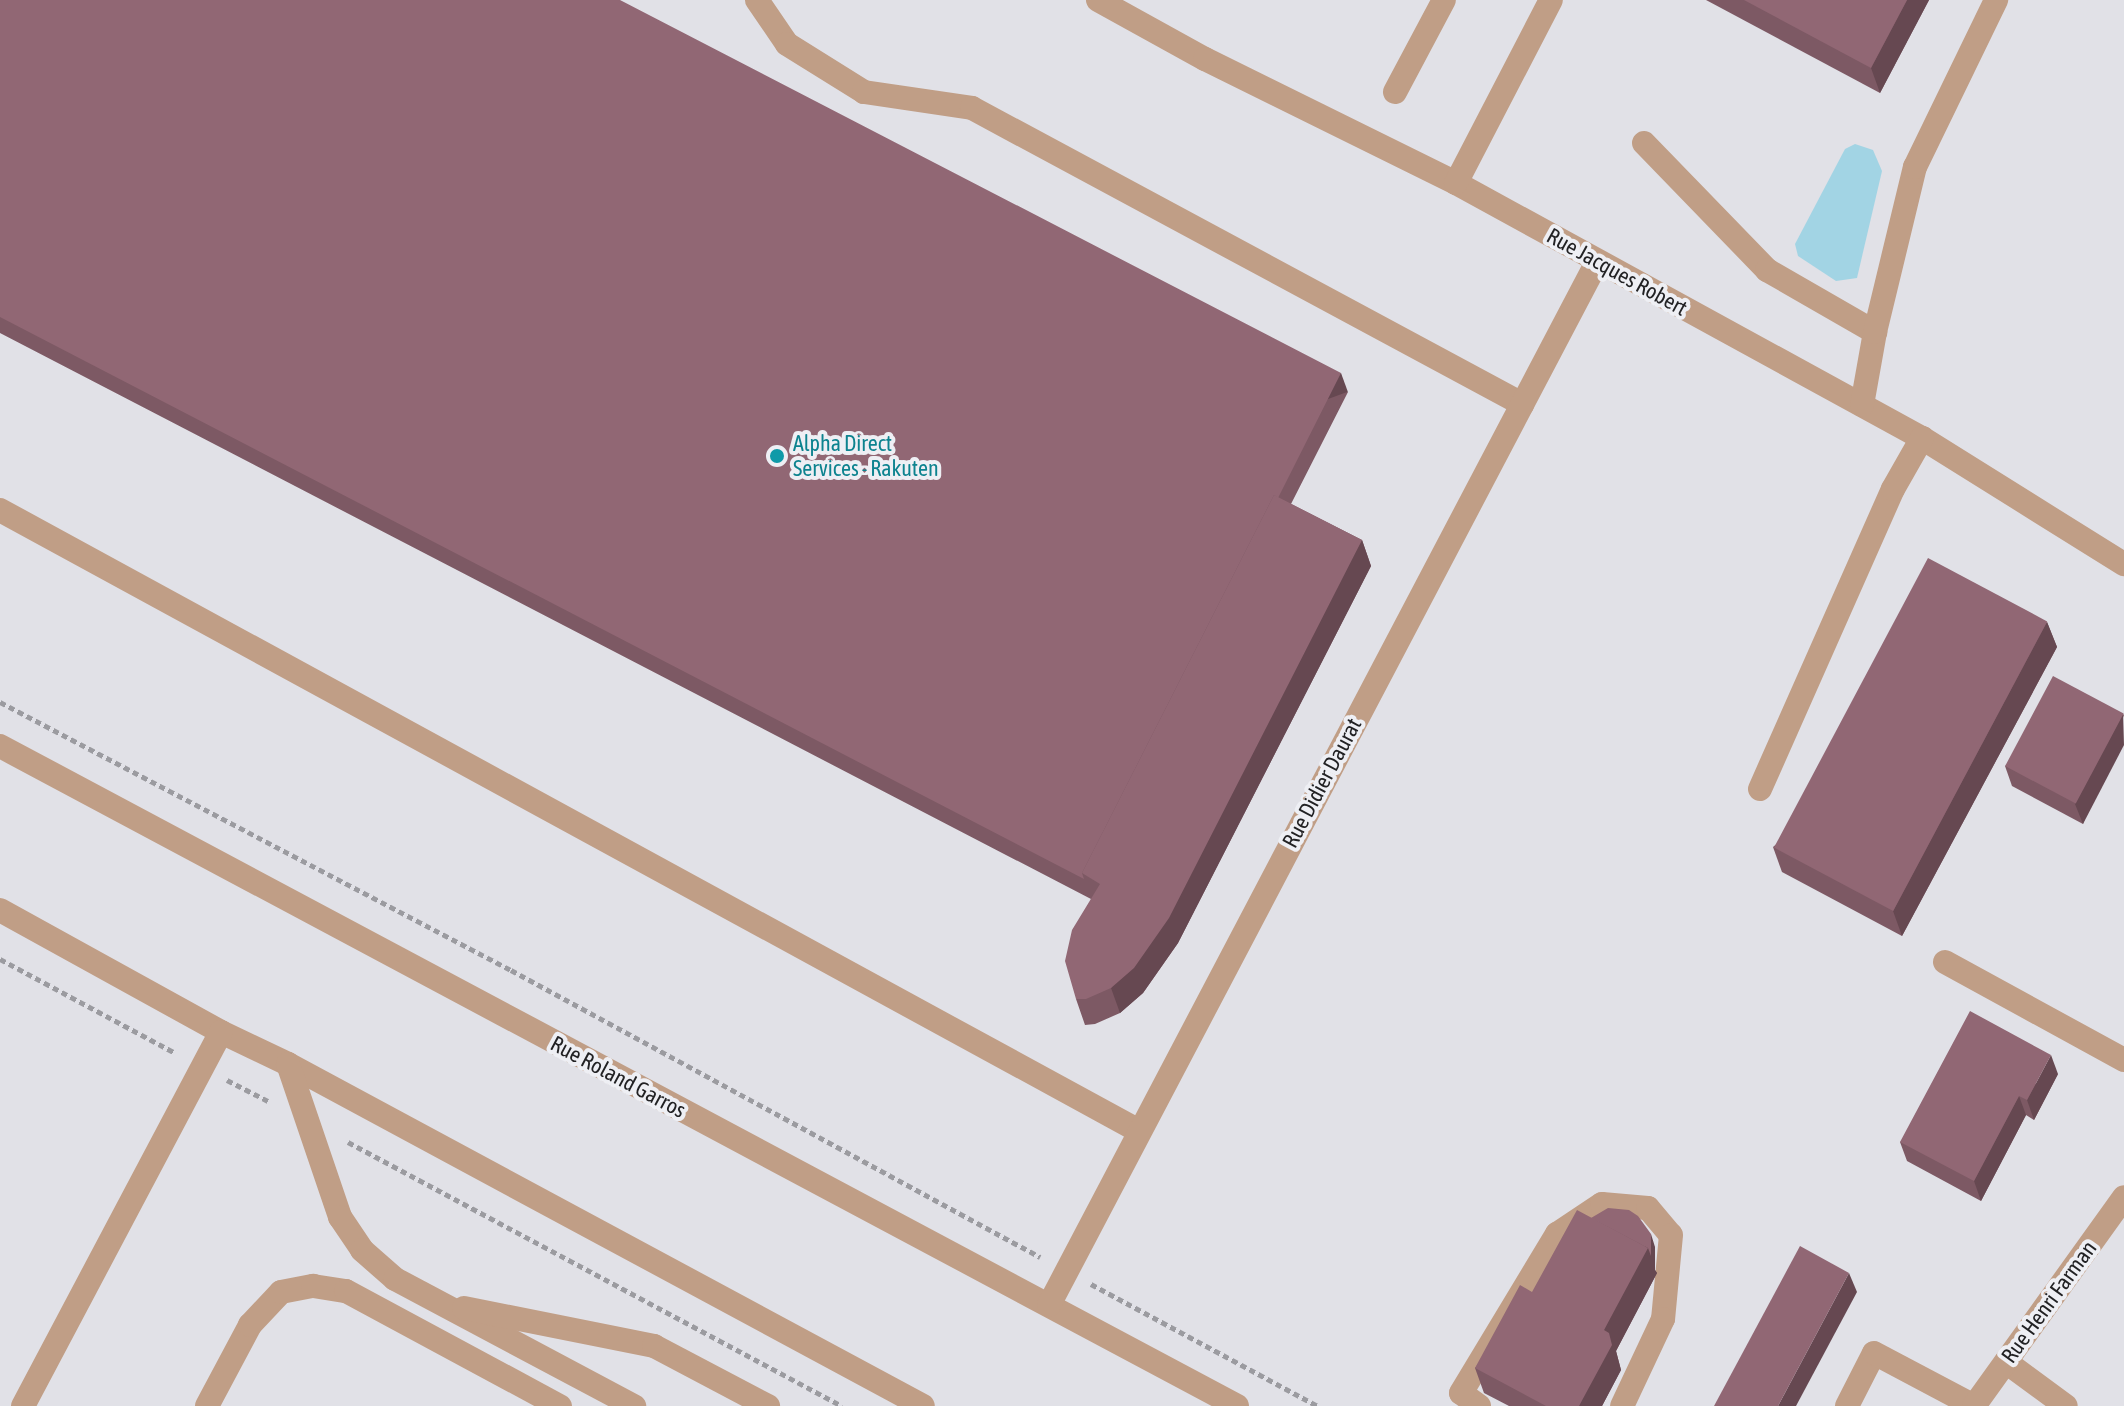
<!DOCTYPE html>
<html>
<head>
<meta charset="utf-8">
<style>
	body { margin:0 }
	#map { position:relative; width:2124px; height:1406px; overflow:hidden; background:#e1e1e7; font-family:"Asap Condensed",sans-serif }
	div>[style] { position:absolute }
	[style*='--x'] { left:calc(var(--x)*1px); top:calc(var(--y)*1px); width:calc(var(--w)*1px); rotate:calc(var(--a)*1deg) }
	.water>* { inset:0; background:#a2d4e4 }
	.path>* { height:5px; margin-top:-2.5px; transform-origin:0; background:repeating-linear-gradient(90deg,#9b9ba0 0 6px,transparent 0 10px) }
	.minor>* { height:24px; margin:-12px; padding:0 12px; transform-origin:12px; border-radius:12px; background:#c09e86 }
	.wall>* { inset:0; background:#7d5964 }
	.shaded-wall>* { inset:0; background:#664851; transform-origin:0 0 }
	.building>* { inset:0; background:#916774; transform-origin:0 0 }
	.dots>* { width:22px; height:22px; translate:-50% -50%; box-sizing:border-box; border:4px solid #eeeff4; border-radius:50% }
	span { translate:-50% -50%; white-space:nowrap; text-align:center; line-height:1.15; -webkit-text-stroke:8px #eeeff4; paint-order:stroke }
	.street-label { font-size:22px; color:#222224 }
	.culture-label { font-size:22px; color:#0d838f }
	.left { translate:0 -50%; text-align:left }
</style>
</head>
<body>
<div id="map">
	<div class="water">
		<div style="clip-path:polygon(1855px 144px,1873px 150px,1882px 171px,1857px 278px,1836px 281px,1798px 256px,1795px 244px,1845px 149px)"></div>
	</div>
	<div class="path">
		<div style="--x:0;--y:702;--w:577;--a:27.68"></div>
		<div style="--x:511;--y:970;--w:602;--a:28.48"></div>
		<div style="--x:0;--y:959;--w:199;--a:28.2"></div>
		<div style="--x:227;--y:1080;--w:46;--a:27.1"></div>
		<div style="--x:348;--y:1142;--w:560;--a:28.12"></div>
		<div style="--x:1091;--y:1284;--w:258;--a:28.3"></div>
	</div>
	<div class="minor">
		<div style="--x:757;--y:0;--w:53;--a:55.7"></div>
		<div style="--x:787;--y:44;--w:91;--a:31.9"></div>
		<div style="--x:864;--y:92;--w:109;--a:8.4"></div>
		<div style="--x:972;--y:108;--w:625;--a:28.29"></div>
		<div style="--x:1098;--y:0;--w:122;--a:28.9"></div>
		<div style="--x:1205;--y:59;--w:280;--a:26.3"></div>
		<div style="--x:1456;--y:183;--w:531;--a:28.69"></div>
		<div style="--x:1922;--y:438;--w:238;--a:32"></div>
		<div style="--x:1395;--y:92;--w:104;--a:-62"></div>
		<div style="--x:1644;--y:143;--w:177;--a:45.9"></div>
		<div style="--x:1767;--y:270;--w:125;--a:29.9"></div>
		<div style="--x:1456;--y:183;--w:206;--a:-62.6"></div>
		<div style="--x:1862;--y:405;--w:74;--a:-79.9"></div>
		<div style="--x:1875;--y:332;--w:170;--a:-76.4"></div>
		<div style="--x:1915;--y:167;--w:186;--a:-64.1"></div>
		<div style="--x:0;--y:510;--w:1297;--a:28.6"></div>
		<div style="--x:0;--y:746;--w:1402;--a:28.08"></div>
		<div style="--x:1760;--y:789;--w:328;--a:-66.1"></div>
		<div style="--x:1893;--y:489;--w:59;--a:-60.4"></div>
		<div style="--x:0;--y:910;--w:252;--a:28.9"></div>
		<div style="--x:221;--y:1032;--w:74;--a:25.5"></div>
		<div style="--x:288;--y:1064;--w:721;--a:28.31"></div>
		<div style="--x:1945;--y:962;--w:204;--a:28.7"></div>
		<div style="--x:288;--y:1064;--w:162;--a:71.2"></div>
		<div style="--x:340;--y:1217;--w:40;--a:56"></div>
		<div style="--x:362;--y:1250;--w:44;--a:41.3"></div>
		<div style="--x:395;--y:1279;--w:271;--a:28"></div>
		<div style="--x:1049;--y:1305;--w:1178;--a:-62.28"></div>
		<div style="--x:464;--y:1308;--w:194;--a:11.3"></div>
		<div style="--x:654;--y:1346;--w:129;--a:27.8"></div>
		<div style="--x:2006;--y:1362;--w:74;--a:36.3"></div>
		<div style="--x:23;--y:1406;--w:423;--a:-62.1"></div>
		<div style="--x:207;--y:1406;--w:92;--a:-62"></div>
		<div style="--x:250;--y:1325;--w:45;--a:-46.8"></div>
		<div style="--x:281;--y:1292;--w:33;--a:-11"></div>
		<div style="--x:313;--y:1286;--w:33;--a:9"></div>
		<div style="--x:346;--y:1291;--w:243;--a:28.3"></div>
		<div style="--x:1479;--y:1406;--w:22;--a:-144"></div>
		<div style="--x:1461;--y:1393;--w:186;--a:-58.9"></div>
		<div style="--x:1557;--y:1234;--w:54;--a:-33.7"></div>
		<div style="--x:1602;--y:1204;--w:46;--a:5"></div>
		<div style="--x:1648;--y:1208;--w:35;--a:50"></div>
		<div style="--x:1671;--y:1235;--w:84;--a:95.4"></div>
		<div style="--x:1663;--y:1319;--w:96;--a:115.2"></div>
		<div style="--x:1847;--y:1406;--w:59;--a:-63"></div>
		<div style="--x:1874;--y:1353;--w:113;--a:27.9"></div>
		<div style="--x:1974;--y:1406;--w:257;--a:-54.3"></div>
	</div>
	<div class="wall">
		<div style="clip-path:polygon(0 0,1348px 392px,1291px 504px,1362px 540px,1371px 566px,1178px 943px,1143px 993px,1120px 1013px,1095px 1024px,1085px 1025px,1076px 999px,1091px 899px,0 333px)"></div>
		<div style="clip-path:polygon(1706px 0,1929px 0,1880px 93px)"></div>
		<div style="clip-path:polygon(2047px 622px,2057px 647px,1902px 936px,1782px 872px,1773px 847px)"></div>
		<div style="clip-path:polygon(2123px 714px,2124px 715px,2083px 824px,2012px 786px,2005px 766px)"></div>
		<div style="clip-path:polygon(2058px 1074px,2034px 1120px,2026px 1115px,1981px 1201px,1907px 1161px,1900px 1142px)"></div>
		<div style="clip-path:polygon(1591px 1218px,1655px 1247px,1655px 1270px,1657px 1273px,1616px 1351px,1621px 1370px,1602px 1406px,1509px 1406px,1484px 1393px,1475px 1368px)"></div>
	</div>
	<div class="shaded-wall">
		<div style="clip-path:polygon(1907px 0,1929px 0,1880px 93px,1871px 68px)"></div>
		<div style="left:1341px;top:373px;width:20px;height:564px;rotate:70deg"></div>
		<div style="clip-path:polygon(1362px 540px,1371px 566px,1178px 943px,1143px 993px,1120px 1013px,1111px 988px)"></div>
		<div style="clip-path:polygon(2047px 622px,2057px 647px,1902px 936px,1893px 911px)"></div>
		<div style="clip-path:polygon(2123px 714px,2124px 745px,2083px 824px,2075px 804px)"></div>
		<div style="clip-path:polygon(2051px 1055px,2058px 1074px,2034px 1120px,2027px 1100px)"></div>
		<div style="clip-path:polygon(2019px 1096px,2026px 1115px,1981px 1201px,1974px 1181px)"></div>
		<div style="clip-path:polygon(1651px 1234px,1655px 1247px,1655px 1270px,1657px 1273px,1616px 1351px,1621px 1370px,1602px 1406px,1579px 1406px,1604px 1330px)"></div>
		<div style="clip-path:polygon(1849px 1273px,1857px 1292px,1796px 1406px,1778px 1406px)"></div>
	</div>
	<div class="building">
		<div style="clip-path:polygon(0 0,620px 0,1341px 373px,1278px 498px,1274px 495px,1082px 873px,1084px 879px,0 317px)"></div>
		<div style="clip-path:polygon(1744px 0,1907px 0,1871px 68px)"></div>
		<div style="clip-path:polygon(1274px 495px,1362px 540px,1169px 918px,1134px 968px,1111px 988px,1086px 999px,1076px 999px,1065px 961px,1072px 930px,1100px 884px,1082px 873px)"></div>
		<div style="left:1928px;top:558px;width:135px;height:328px;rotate:28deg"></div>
		<div style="left:2053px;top:676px;width:80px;height:102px;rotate:28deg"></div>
		<div style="clip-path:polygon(1970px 1011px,2051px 1055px,2027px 1100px,2019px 1096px,1974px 1181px,1900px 1142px)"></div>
		<div style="clip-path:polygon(1608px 1208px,1629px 1210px,1638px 1216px,1651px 1234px,1651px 1256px,1648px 1248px,1591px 1218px)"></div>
		<div style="clip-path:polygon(1577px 1210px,1648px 1248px,1604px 1330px,1609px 1333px,1612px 1345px,1579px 1406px,1546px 1406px,1475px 1368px,1520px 1285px,1532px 1292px)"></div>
		<div style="clip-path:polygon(1800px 1246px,1849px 1273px,1778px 1406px,1714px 1406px)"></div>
	</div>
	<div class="dots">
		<div style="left:777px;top:456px;background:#0f9aa8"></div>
	</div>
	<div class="street-label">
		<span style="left:1617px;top:272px;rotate:29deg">Rue Jacques Robert</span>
		<span style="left:1322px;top:783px;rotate:-62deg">Rue Didier Daurat</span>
		<span style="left:618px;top:1077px;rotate:28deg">Rue Roland Garros</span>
		<span style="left:2049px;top:1302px;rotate:-54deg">Rue Henri Farman</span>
	</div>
	<div class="culture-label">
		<span class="left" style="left:793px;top:456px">Alpha Direct<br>Services - Rakuten</span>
	</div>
</div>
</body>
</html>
